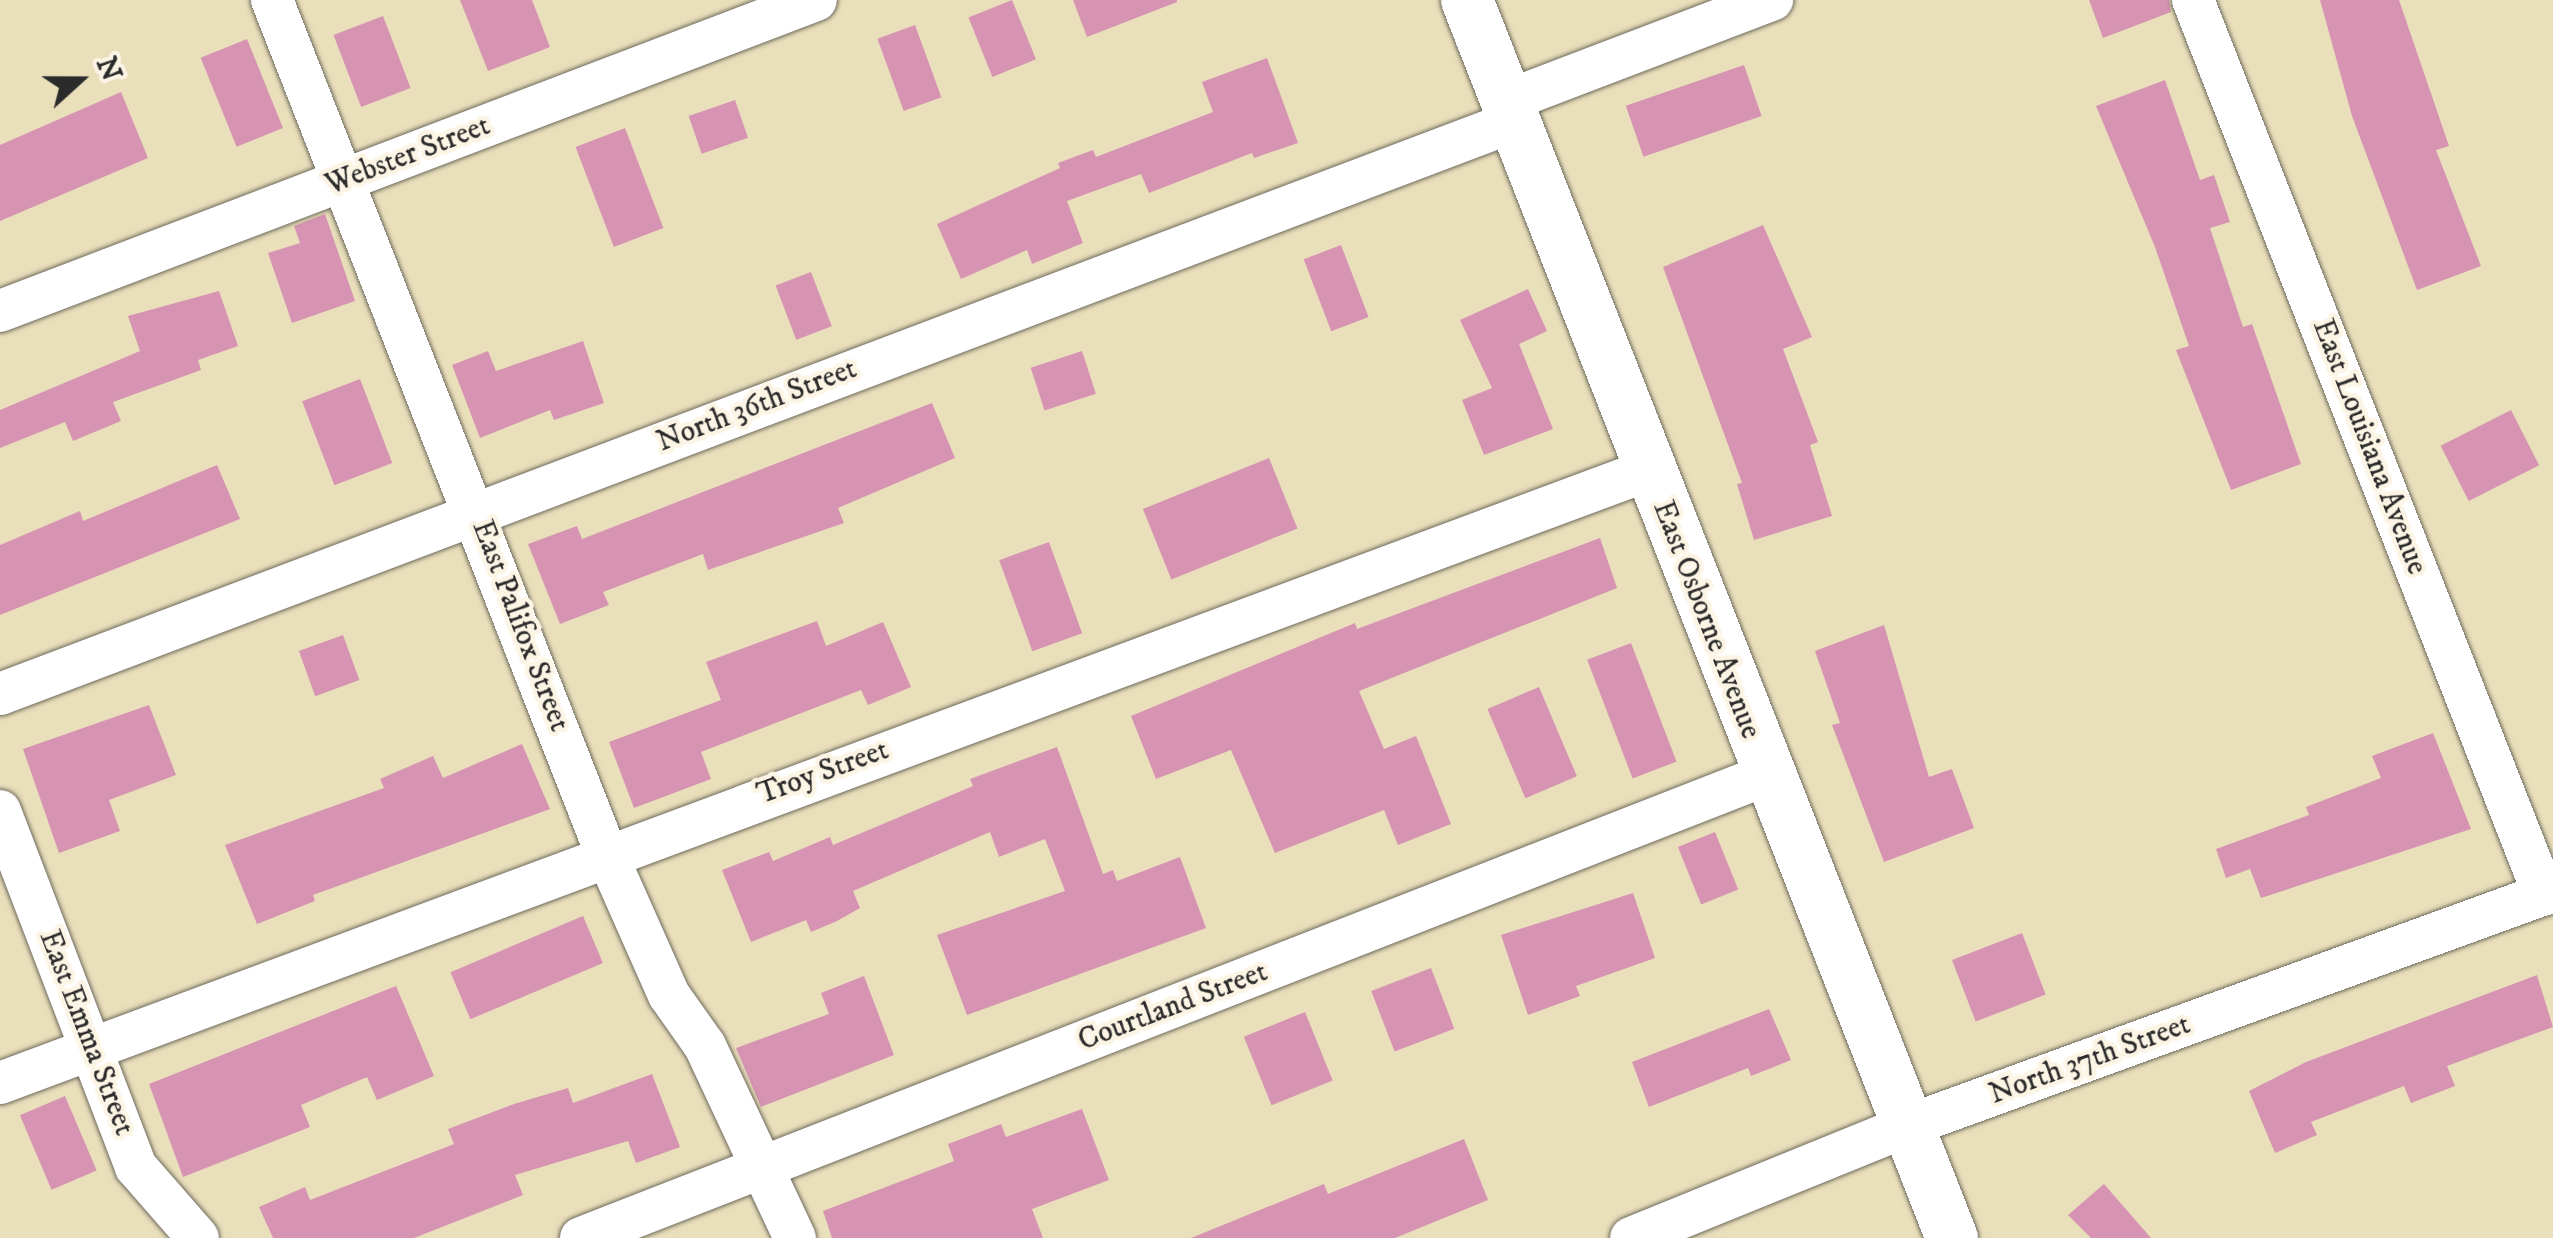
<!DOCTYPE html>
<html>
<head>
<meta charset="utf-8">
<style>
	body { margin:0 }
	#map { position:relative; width:2553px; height:1238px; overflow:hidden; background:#eadfbb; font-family:"IM FELL DW Pica",serif }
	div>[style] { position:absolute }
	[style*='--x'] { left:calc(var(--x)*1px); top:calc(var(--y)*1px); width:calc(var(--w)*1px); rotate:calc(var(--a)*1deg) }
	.building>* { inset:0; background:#d694b2; transform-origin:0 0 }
	.roads { filter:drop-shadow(0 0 2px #6e6a5d) drop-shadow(0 0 2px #6e6a5d) }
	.minor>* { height:42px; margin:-21px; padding:0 21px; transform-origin:21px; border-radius:21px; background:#fff }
	.tertiary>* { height:52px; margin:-26px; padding:0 26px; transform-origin:26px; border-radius:26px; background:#fff }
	span { translate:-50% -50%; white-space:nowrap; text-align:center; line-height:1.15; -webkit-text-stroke:9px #fcf5e5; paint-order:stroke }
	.street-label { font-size:30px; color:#2b2b2b }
	.north { position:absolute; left:30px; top:30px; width:100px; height:100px; -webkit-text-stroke:8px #fcf5e5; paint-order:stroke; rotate:69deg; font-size:28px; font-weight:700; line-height:40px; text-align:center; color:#2b2b2b }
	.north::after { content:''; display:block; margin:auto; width:35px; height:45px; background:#2b2b2b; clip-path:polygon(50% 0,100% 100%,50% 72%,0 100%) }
</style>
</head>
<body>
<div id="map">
	<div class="building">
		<div style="clip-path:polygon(460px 0,532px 0,550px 47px,488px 71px)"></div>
		<div style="left:1012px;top:0;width:64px;height:47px;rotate:68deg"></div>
		<div style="clip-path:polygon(1073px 0,1177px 0,1177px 2px,1087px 37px)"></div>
		<div style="clip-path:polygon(2089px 0,2169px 0,2171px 12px,2103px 38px)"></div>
		<div style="clip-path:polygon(2320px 0,2399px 0,2449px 146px,2436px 150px,2481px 266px,2417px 290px,2352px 116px)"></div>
		<div style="left:383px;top:16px;width:77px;height:53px;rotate:69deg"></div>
		<div style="left:915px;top:25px;width:77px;height:40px;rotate:70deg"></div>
		<div style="left:247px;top:39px;width:96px;height:50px;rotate:68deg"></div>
		<div style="clip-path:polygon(1267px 58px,1298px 143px,1254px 158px,1252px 153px,1149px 193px,1141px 174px,1067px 201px,1083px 243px,1032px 264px,1027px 250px,961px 279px,937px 224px,1060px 168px,1058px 163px,1093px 150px,1096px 157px,1213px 112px,1202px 82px)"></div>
		<div style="left:1744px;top:65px;width:54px;height:125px;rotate:71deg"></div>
		<div style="clip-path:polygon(2165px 80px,2200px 180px,2214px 175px,2230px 222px,2210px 228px,2243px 327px,2252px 324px,2301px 464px,2231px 490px,2176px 350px,2189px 346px,2155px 247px,2096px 106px)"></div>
		<div style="clip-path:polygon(121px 92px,148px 158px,0 221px,0 145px)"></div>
		<div style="left:735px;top:100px;width:40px;height:49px;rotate:71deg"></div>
		<div style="left:625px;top:128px;width:107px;height:53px;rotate:69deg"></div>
		<div style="clip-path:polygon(325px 214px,355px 301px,292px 323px,268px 253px,300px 243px,294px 226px)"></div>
		<div style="clip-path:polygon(1763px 225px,1812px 337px,1783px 349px,1818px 442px,1810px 445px,1832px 516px,1754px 540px,1737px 484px,1742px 483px,1663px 267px)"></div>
		<div style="left:1341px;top:245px;width:77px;height:40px;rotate:69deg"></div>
		<div style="left:811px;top:272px;width:58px;height:38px;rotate:69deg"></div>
		<div style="clip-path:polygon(1528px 289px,1547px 331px,1519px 344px,1553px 429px,1484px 455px,1462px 400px,1492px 388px,1460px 320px)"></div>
		<div style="clip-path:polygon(219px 291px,238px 346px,198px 360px,201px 370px,113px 402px,121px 421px,73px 441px,65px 422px,0 448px,0 410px,140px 351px,128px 316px)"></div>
		<div style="clip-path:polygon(583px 341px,604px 403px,554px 420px,550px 410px,480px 438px,452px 365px,488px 351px,496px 371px)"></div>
		<div style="left:1082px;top:351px;width:45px;height:54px;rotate:72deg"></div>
		<div style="left:360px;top:379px;width:90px;height:62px;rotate:69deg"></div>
		<div style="clip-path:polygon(932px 403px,955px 458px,838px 508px,844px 523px,708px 570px,703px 554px,603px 592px,609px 605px,560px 624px,528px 544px,577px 526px,582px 539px)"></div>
		<div style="left:2511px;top:410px;width:62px;height:79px;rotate:63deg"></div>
		<div style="left:1269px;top:458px;width:76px;height:136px;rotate:68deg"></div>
		<div style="clip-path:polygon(217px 465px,240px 519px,0 615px,0 545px,80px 511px,83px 521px)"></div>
		<div style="clip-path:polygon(1600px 538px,1617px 588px,1359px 691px,1384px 749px,1416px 736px,1451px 824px,1398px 845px,1384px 810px,1275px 853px,1231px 750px,1156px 779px,1131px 716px,1355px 623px,1357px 629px)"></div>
		<div style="left:1049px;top:542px;width:97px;height:53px;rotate:70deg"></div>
		<div style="clip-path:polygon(817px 621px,826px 646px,883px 622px,911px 687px,868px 705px,861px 690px,701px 752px,711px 779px,634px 808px,609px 742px,721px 700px,706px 662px)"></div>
		<div style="clip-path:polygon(1884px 625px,1929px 777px,1952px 769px,1974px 828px,1884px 862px,1832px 725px,1840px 723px,1815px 651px)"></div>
		<div style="left:343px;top:635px;width:48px;height:47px;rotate:70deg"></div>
		<div style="left:1631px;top:643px;width:127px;height:47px;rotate:69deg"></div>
		<div style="left:1539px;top:687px;width:97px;height:56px;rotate:67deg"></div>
		<div style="clip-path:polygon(149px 705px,176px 775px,109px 800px,120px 831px,59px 853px,23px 749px)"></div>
		<div style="clip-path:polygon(2433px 733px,2471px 829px,2261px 898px,2250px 869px,2226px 878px,2216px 849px,2309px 815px,2306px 807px,2381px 778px,2372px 756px)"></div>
		<div style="clip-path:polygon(522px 744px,550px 809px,313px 895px,315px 901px,257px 924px,225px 845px,384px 788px,380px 779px,433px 756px,443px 778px)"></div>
		<div style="clip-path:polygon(1057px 747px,1103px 874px,1113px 870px,1117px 881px,1180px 857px,1206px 928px,967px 1015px,937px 935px,1065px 891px,1045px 839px,999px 857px,990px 832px,853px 891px,860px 908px,837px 921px,811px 932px,806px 920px,751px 942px,722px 870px,769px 852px,773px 861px,830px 837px,833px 845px,973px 786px,970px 779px)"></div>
		<div style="left:1715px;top:832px;width:62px;height:40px;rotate:68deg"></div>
		<div style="clip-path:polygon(1633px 893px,1655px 958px,1576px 986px,1580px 996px,1528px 1015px,1501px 935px)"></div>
		<div style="left:583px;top:916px;width:51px;height:144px;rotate:67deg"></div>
		<div style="left:2022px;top:933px;width:66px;height:75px;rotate:69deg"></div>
		<div style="left:1431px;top:968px;width:65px;height:64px;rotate:69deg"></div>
		<div style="clip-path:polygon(2537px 975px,2553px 1027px,2447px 1066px,2455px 1086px,2411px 1103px,2404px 1086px,2311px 1122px,2317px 1135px,2275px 1153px,2249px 1091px,2306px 1062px)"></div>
		<div style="clip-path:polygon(864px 976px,894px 1055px,761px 1107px,736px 1048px,829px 1014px,821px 993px)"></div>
		<div style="clip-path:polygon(396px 986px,434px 1076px,377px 1100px,367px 1077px,301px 1105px,310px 1127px,183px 1177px,149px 1084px)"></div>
		<div style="clip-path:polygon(1769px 1009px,1791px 1060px,1751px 1076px,1748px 1068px,1649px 1107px,1632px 1062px)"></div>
		<div style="left:1305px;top:1012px;width:74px;height:66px;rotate:68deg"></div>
		<div style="clip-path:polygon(652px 1074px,680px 1147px,636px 1163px,628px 1141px,515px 1175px,523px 1195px,414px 1238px,273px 1238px,259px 1207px,305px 1187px,310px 1200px,454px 1144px,448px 1129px,514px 1104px,568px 1088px,573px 1103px)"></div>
		<div style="left:65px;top:1096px;width:81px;height:49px;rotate:67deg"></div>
		<div style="clip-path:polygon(1082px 1109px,1109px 1180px,1032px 1209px,1043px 1238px,832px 1238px,823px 1211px,954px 1161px,948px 1144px,1001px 1124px,1006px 1137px)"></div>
		<div style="clip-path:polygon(1464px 1139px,1488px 1200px,1395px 1238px,1191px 1238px,1324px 1184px,1328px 1194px)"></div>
		<div style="clip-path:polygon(2104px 1184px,2151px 1238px,2091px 1238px,2068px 1215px)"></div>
	</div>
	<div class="roads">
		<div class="minor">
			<div style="--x:272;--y:0;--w:916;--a:68.62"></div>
			<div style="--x:606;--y:853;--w:155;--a:66.1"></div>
			<div style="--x:669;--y:995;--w:62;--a:54.8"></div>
			<div style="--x:705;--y:1046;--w:212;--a:64.9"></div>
			<div style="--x:2193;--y:0;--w:961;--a:68.59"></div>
			<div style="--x:1507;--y:101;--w:284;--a:-20.9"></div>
			<div style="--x:0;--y:311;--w:873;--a:-20.86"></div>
			<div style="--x:0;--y:694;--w:1620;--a:-20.72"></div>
			<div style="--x:0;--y:811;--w:381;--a:69.1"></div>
			<div style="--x:136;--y:1167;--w:94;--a:48.9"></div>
			<div style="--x:0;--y:1083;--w:1758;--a:-20.4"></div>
			<div style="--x:581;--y:1238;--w:1272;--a:-21.34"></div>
			<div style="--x:1631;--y:1238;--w:298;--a:-22.1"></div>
			<div style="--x:1907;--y:1126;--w:687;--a:-19.99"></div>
		</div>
		<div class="tertiary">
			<div style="--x:1467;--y:0;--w:1330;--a:68.61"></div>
		</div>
	</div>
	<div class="street-label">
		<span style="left:408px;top:156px;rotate:-21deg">Webster Street</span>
		<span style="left:757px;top:406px;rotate:-21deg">North 36th Street</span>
		<span style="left:2369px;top:447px;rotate:69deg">East Louisiana Avenue</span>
		<span style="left:1706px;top:620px;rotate:69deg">East Osborne Avenue</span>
		<span style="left:520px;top:626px;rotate:69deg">East Palifox Street</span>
		<span style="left:823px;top:773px;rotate:-20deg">Troy Street</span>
		<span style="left:1173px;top:1007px;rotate:-21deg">Courtland Street</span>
		<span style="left:86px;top:1033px;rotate:69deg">East Emma Street</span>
		<span style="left:2090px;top:1060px;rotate:-20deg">North 37th Street</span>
	</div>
	<div class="north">N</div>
</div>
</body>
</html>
